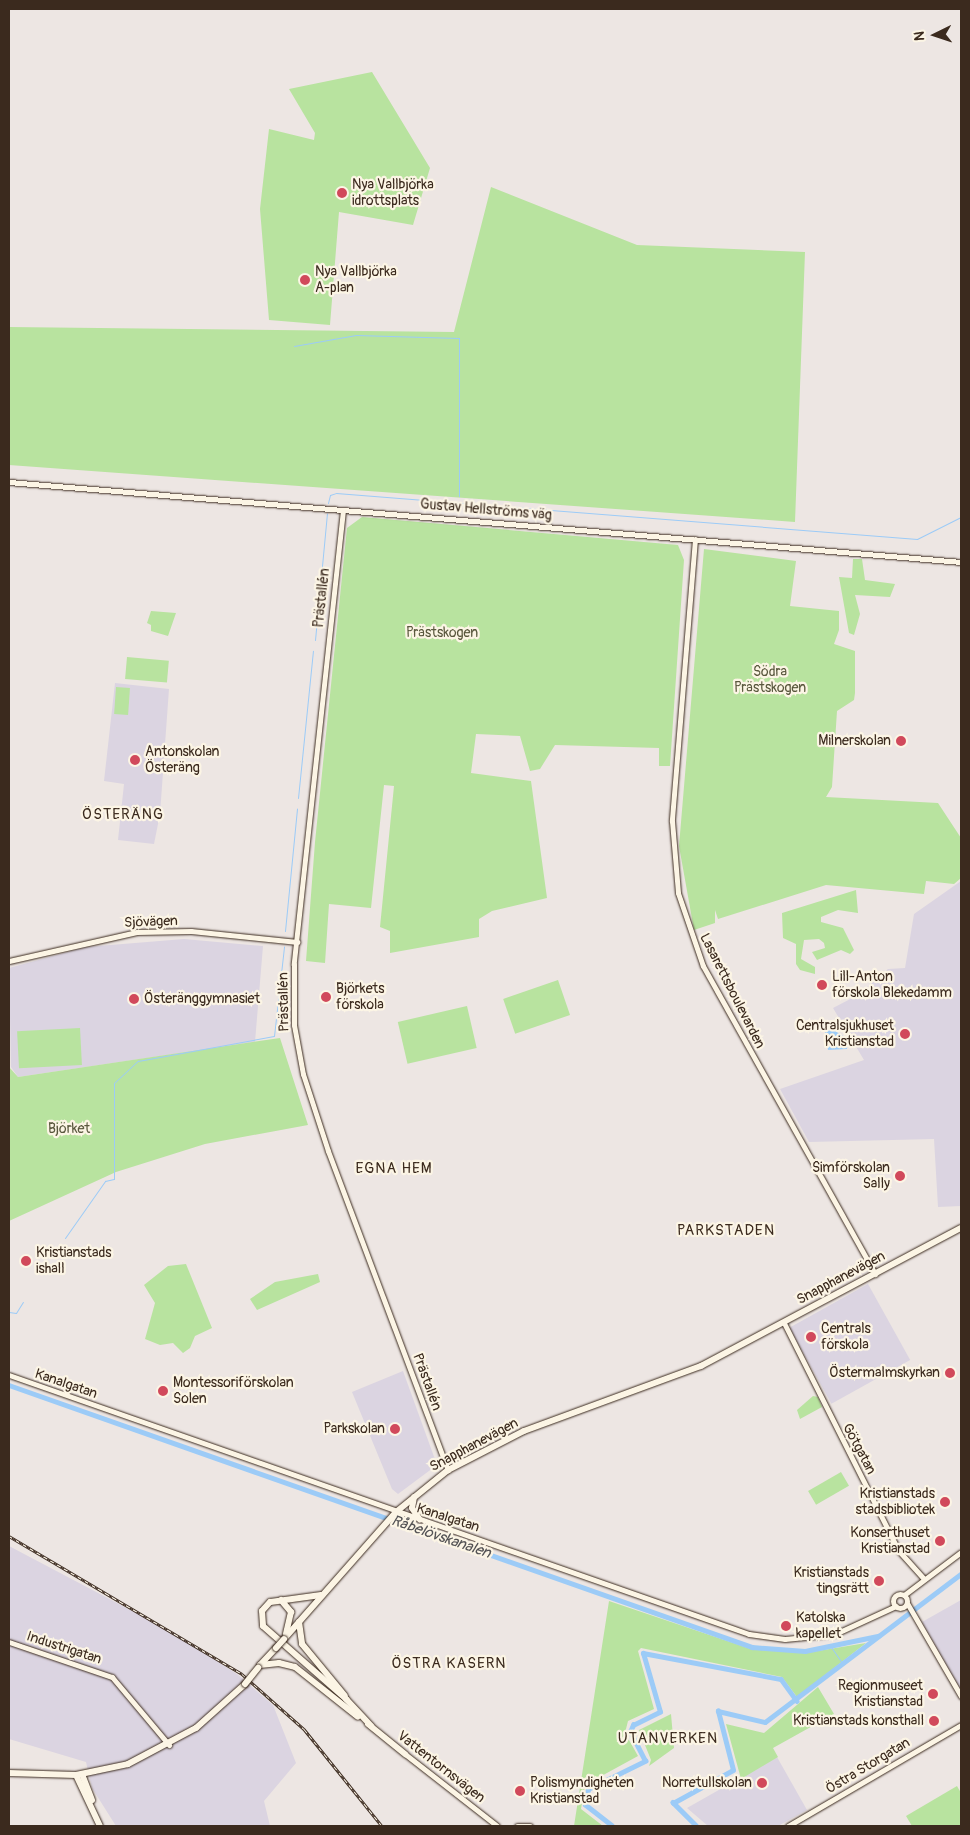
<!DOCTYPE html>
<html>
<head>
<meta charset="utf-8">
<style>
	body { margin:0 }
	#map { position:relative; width:970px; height:1835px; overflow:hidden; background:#ede6e3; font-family:Pangolin,sans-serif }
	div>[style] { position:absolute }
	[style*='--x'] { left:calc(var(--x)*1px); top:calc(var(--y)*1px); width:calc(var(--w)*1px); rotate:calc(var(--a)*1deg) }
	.built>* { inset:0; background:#dbd4e1; transform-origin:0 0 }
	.green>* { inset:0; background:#b8e39f; transform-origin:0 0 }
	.water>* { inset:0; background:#9ccbf7 }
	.stream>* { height:1px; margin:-0.5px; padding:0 0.5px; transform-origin:0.5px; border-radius:0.5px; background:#9ccbf7 }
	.canal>* { height:4.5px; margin:-2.25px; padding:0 2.25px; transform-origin:2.25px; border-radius:2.25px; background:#9ccbf7 }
	.roads { filter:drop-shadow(0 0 1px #3b2a1e) drop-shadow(0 0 1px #3b2a1e) }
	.minor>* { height:5px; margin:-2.5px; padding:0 2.5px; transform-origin:2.5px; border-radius:2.5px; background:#fcf5e5 }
	.minor>.ring { margin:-2.5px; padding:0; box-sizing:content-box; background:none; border:5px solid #fcf5e5; border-radius:50% }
	.major>* { height:6px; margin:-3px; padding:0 3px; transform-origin:3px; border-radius:3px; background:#fcf5e5 }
	.rail>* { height:3px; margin-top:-1.5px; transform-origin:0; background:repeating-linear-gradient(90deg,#fcf5e5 0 4px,#3b2a1e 0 8px); box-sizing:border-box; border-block:1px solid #3b2a1e }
	.bridges { filter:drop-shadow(0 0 1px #3b2a1e) drop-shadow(0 0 1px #3b2a1e) }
	.major-bridge>* { height:6px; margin:-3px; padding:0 3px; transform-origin:3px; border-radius:3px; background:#fcf5e5 }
	.dots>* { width:14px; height:14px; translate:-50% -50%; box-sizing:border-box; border:2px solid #fcf5e5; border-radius:50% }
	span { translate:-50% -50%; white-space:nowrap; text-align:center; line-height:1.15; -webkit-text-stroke:4.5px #fcf5e5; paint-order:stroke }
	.poi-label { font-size:14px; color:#3b2a1e }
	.left { translate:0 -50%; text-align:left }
	.right { translate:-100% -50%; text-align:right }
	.street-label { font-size:14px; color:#3b2a1e }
	.park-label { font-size:14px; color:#5a583e }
	.neighbourhood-label { font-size:15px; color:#3b2a1e; letter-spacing:1px }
	.water-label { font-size:15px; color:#535254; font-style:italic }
	.frame { position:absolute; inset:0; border:10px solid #3b2a1e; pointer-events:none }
	.north { position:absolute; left:910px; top:10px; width:50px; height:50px; -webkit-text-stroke:4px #fcf5e5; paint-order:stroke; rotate:266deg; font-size:14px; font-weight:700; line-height:20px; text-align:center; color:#3b2a1e }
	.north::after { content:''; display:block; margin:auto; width:18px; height:22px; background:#3b2a1e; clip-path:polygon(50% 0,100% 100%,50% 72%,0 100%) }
</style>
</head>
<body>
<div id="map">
	<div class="built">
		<div style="clip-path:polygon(115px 683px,169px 689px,160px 814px,154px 844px,118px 840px,124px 784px,104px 781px)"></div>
		<div style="clip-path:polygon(961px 881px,961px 1206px,938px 1207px,934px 1139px,809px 1142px,780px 1089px,864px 1060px,833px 1008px,858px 995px,888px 969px,905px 968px,914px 914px)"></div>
		<div style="clip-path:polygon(184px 939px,263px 946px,255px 1042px,18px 1077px,11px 1067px,9px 968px,86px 947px)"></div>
		<div style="left:868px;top:1284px;width:87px;height:90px;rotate:61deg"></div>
		<div style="clip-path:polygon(403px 1371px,437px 1465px,398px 1494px,392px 1489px,352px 1392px)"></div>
		<div style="clip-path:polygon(9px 1546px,172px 1632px,237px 1674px,273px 1705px,296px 1763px,264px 1801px,270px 1826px,116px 1826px,92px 1788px,86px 1762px,9px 1739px)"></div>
		<div style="clip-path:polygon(961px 1600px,961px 1690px,922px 1622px)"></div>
		<div style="clip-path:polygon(777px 1757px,807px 1810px,778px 1826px,708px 1826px,687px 1808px)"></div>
	</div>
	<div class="green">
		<div style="clip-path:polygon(372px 72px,430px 168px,413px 225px,339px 212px,330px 325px,269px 320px,260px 209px,269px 129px,314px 140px,315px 133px,289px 89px)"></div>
		<div style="clip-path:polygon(491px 187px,637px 245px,805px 252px,795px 522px,9px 465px,9px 327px,454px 332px)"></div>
		<div style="clip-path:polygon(362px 517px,678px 545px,684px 560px,670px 766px,659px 766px,659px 748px,555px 745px,540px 769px,530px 771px,520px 736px,476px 734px,471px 773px,531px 781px,547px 898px,492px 911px,479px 919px,479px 937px,390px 953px,390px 931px,380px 927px,394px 786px,384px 785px,371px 908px,329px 904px,325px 963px,306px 961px,315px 842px,347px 528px)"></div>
		<div style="clip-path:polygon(704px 549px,796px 561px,790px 606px,839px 611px,839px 630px,834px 644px,855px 651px,855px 693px,854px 700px,837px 711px,832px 787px,826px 797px,938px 803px,961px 838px,961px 878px,954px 884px,926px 881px,924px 894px,826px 885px,718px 919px,715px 910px,715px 923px,694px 930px,679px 846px)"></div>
		<div style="clip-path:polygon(853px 559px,862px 559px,865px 580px,895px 584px,890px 597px,855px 595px,860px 614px,854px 635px,849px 633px,839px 577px,852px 578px)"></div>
		<div style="clip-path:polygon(151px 611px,176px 613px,168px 636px,151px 631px,151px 625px,147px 623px)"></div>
		<div style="left:127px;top:657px;width:42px;height:22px;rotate:5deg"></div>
		<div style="left:116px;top:687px;width:14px;height:27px;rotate:4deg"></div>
		<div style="clip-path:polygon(856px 890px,858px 913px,838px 910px,821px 917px,821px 922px,843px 928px,854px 950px,850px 954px,841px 950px,817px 960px,812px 952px,825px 948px,824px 943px,819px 939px,804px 940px,801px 959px,815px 967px,815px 974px,800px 970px,796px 964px,796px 944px,783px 938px,782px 913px)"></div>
		<div style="left:558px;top:980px;width:37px;height:58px;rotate:71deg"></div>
		<div style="left:467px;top:1006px;width:43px;height:71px;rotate:77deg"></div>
		<div style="left:80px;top:1028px;width:37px;height:63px;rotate:87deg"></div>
		<div style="clip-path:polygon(280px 1038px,308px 1125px,205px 1144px,116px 1172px,9px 1221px,9px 1067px,18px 1077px)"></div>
		<div style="clip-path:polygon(186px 1264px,212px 1328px,195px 1336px,190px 1348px,183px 1353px,173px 1343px,160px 1345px,145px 1339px,155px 1303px,144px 1285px,168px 1266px)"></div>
		<div style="clip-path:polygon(318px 1274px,320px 1282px,257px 1310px,250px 1299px,275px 1282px)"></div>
		<div style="clip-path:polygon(813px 1396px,818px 1397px,822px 1407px,800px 1419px,797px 1410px)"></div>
		<div style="left:841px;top:1472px;width:16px;height:38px;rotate:60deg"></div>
		<div style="clip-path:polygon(609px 1601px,751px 1649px,805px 1653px,866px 1643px,797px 1697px,782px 1677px,641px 1648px,638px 1651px,654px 1709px,628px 1721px,625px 1733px,638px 1756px,585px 1785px,581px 1809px,603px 1826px,574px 1826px)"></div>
		<div style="clip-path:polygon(818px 1687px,834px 1714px,773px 1748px,778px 1757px,741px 1779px,726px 1724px,764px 1733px)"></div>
		<div style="clip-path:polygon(671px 1714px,674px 1748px,649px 1766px,651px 1760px,639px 1730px)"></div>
		<div style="clip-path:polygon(957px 1786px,961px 1793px,961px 1826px,912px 1826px,906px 1816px)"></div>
	</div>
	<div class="water">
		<div style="clip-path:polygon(832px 1029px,848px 1039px,847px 1049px,828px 1050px,825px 1032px)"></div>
	</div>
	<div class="stream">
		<div style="--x:294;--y:346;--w:63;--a:-10.1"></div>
		<div style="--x:356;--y:335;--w:103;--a:1.7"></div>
		<div style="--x:459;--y:338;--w:158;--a:90"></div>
		<div style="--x:328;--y:503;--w:8;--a:-76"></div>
		<div style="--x:330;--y:495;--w:6;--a:-18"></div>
		<div style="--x:336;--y:493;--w:583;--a:4.53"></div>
		<div style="--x:917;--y:539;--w:49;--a:-26.6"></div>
		<div style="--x:315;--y:640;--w:127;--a:-84.6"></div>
		<div style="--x:298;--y:798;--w:148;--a:-84.2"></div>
		<div style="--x:285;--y:931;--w:123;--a:-84.4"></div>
		<div style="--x:65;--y:1238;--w:70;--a:-54.9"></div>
		<div style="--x:105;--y:1181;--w:9;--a:-13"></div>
		<div style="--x:114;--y:1179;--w:96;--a:-90"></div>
		<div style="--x:114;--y:1083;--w:33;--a:-43"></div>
		<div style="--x:138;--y:1061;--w:138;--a:-10.4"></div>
		<div style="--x:274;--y:1036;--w:90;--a:-83.6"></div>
		<div style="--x:9;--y:1312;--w:7;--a:8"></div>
		<div style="--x:16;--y:1313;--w:13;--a:-58"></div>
		<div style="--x:831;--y:1647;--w:21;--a:55"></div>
	</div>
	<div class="canal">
		<div style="--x:9;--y:1385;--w:788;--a:19.42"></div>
		<div style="--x:752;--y:1647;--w:53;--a:4.3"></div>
		<div style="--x:805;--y:1651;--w:75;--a:-11.6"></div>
		<div style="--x:612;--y:1826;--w:34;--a:-142"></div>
		<div style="--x:585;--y:1805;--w:16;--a:-79"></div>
		<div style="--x:588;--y:1789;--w:64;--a:-26.2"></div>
		<div style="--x:645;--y:1761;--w:33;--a:-117"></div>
		<div style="--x:630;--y:1732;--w:8;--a:-67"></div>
		<div style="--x:633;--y:1725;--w:30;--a:-26"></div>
		<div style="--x:660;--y:1712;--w:61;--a:-106.1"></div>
		<div style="--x:643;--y:1653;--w:140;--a:10.7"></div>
		<div style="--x:781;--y:1679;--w:27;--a:54"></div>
		<div style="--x:696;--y:1826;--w:33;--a:-135"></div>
		<div style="--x:673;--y:1803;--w:68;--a:-28.8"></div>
		<div style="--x:733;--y:1770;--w:61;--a:-104.3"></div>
		<div style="--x:718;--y:1711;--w:48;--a:13.2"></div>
		<div style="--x:765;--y:1722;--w:246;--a:-37.1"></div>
	</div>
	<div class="roads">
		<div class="minor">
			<div style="--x:9;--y:482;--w:955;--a:4.8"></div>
			<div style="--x:343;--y:510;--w:457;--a:96.2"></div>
			<div style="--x:294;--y:964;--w:61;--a:90"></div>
			<div style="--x:294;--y:1025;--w:50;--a:79.6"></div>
			<div style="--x:303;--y:1074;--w:81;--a:72"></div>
			<div style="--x:328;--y:1151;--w:341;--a:69.4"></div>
			<div style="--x:695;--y:539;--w:283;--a:94.7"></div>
			<div style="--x:672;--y:821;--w:72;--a:85.2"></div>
			<div style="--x:678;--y:893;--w:77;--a:71.1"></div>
			<div style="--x:703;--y:966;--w:353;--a:60.8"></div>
			<div style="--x:9;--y:961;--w:131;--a:-12.8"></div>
			<div style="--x:137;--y:932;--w:54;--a:-1.1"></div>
			<div style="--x:191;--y:931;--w:107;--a:5.9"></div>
			<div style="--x:784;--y:1323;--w:254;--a:63.3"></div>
			<div style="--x:898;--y:1550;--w:39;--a:48"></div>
			<div style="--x:9;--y:1375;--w:784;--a:19.29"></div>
			<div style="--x:749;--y:1634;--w:36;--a:8"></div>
			<div style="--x:785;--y:1639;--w:50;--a:-5.7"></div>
			<div style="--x:835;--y:1634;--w:67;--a:-24.7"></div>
			<div class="ring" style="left:893px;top:1594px;width:9px;height:9px"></div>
			<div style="--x:904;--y:1595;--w:71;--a:-37"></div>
			<div style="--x:907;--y:1603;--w:108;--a:59.9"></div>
			<div style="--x:9;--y:1642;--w:109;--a:18.8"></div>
			<div style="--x:112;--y:1677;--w:89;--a:50"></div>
			<div style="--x:405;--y:1754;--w:117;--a:38"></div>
			<div style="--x:517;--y:1826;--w:13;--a:0"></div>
			<div style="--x:788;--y:1826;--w:200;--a:-30.3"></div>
		</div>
		<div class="major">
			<div style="--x:414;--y:1497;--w:11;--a:100"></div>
			<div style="--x:412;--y:1508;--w:14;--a:56"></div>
			<div style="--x:321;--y:1595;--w:51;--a:172.2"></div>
			<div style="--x:270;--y:1602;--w:12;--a:132"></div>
			<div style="--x:262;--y:1611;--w:15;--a:86"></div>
			<div style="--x:263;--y:1626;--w:111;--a:41.3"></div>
			<div style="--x:346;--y:1699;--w:37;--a:47"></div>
			<div style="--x:281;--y:1600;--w:16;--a:50"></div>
			<div style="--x:291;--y:1612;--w:22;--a:103"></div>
			<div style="--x:299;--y:1622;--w:22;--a:82"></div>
			<div style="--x:302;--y:1644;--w:67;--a:50.4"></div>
			<div style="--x:284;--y:1639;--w:169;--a:-48.6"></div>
			<div style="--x:396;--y:1512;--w:67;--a:-38.9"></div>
			<div style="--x:448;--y:1470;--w:85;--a:-27.2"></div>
			<div style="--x:524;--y:1431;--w:189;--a:-20.2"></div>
			<div style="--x:701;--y:1366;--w:294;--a:-28"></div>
			<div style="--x:260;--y:1665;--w:19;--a:-6"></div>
			<div style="--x:279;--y:1663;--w:16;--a:14"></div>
			<div style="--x:295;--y:1667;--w:80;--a:38.4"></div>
			<div style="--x:260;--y:1665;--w:23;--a:-47"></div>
			<div style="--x:368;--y:1724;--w:48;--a:39"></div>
			<div style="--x:9;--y:1773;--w:67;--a:1.7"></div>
			<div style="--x:76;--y:1775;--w:53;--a:-11.9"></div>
			<div style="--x:128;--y:1764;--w:77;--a:-27.9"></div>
			<div style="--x:196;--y:1728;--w:66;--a:-41.9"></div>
			<div style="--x:82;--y:1774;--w:28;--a:69"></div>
			<div style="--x:76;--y:1775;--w:56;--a:64.8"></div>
		</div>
	</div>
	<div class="rail">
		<div style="--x:9;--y:1536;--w:271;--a:30.6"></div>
		<div style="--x:242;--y:1674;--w:83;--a:41.6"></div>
		<div style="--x:304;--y:1729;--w:124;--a:51.2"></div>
	</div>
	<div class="bridges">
		<div class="major-bridge">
			<div style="--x:276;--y:1648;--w:12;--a:-48"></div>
			<div style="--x:245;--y:1684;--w:21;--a:-51"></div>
		</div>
	</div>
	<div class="dots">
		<div style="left:342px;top:193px;background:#d1495b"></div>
		<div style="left:305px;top:280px;background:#d1495b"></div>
		<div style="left:901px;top:741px;background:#d1495b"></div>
		<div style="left:135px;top:760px;background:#d1495b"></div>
		<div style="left:822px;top:985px;background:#d1495b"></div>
		<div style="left:326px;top:997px;background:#d1495b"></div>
		<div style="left:134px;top:999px;background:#d1495b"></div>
		<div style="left:905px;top:1034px;background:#d1495b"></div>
		<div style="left:900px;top:1176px;background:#d1495b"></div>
		<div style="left:26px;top:1261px;background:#d1495b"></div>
		<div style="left:811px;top:1337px;background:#d1495b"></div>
		<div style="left:950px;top:1373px;background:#d1495b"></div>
		<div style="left:163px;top:1391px;background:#d1495b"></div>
		<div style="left:395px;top:1429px;background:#d1495b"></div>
		<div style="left:945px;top:1502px;background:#d1495b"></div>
		<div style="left:940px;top:1541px;background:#d1495b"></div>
		<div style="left:879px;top:1581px;background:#d1495b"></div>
		<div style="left:786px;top:1626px;background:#d1495b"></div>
		<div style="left:933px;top:1694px;background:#d1495b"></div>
		<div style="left:934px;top:1721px;background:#d1495b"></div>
		<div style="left:762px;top:1783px;background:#d1495b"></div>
		<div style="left:520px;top:1791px;background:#d1495b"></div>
	</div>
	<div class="poi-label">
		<span class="left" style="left:352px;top:193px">Nya Vallbjörka<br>idrottsplats</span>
		<span class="left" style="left:315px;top:280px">Nya Vallbjörka<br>A-plan</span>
		<span class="right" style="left:891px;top:741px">Milnerskolan</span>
		<span class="left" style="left:145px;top:760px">Antonskolan<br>Österäng</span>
		<span class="left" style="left:832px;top:985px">Lill-Anton<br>förskola Blekedamm</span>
		<span class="left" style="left:336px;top:997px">Björkets<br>förskola</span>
		<span class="left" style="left:144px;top:999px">Österänggymnasiet</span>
		<span class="right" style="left:894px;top:1034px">Centralsjukhuset<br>Kristianstad</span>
		<span class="right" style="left:890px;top:1176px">Simförskolan<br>Sally</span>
		<span class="left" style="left:36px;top:1261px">Kristianstads<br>ishall</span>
		<span class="left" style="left:821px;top:1337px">Centrals<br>förskola</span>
		<span class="right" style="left:940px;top:1373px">Östermalmskyrkan</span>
		<span class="left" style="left:173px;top:1391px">Montessoriförskolan<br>Solen</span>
		<span class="right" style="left:385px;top:1429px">Parkskolan</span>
		<span class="right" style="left:935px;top:1502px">Kristianstads<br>stadsbibliotek</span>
		<span class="right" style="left:930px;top:1541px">Konserthuset<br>Kristianstad</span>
		<span class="right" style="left:869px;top:1581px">Kristianstads<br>tingsrätt</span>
		<span class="left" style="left:796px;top:1626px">Katolska<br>kapellet</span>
		<span class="right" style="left:923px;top:1694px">Regionmuseet<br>Kristianstad</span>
		<span class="right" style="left:924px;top:1721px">Kristianstads konsthall</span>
		<span class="left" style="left:530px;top:1791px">Polismyndigheten<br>Kristianstad</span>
		<span class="right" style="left:752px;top:1783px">Norretullskolan</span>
	</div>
	<div class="street-label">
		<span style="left:486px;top:510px;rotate:5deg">Gustav Hellströms väg</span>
		<span style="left:322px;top:598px;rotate:-84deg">Prästallén</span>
		<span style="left:151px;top:922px;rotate:-2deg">Sjövägen</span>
		<span style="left:732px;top:991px;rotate:63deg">Lasarettsboulevarden</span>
		<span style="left:284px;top:1002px;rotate:-91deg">Prästallén</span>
		<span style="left:841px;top:1278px;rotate:-28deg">Snapphanevägen</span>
		<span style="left:427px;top:1382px;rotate:70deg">Prästallén</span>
		<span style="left:66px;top:1384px;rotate:19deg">Kanalgatan</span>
		<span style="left:474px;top:1445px;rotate:-28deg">Snapphanevägen</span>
		<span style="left:859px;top:1449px;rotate:62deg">Götgatan</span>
		<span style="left:448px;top:1518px;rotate:18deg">Kanalgatan</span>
		<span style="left:64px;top:1648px;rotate:18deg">Industrigatan</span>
		<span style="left:868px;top:1766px;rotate:-31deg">Östra Storgatan</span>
		<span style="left:441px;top:1767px;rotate:38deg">Vattentornsvägen</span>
	</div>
	<div class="park-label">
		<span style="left:442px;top:633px">Prästskogen</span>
		<span style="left:770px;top:680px">Södra<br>Prästskogen</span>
		<span style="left:69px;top:1129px">Björket</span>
	</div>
	<div class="neighbourhood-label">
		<span style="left:123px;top:815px">ÖSTERÄNG</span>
		<span style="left:394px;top:1169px">EGNA HEM</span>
		<span style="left:726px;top:1231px">PARKSTADEN</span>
		<span style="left:449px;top:1664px">ÖSTRA KASERN</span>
		<span style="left:668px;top:1739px">UTANVERKEN</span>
	</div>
	<div class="water-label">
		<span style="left:441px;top:1537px;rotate:19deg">Råbelövskanalen</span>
	</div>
	<div class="frame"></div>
	<div class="north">N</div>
</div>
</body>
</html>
